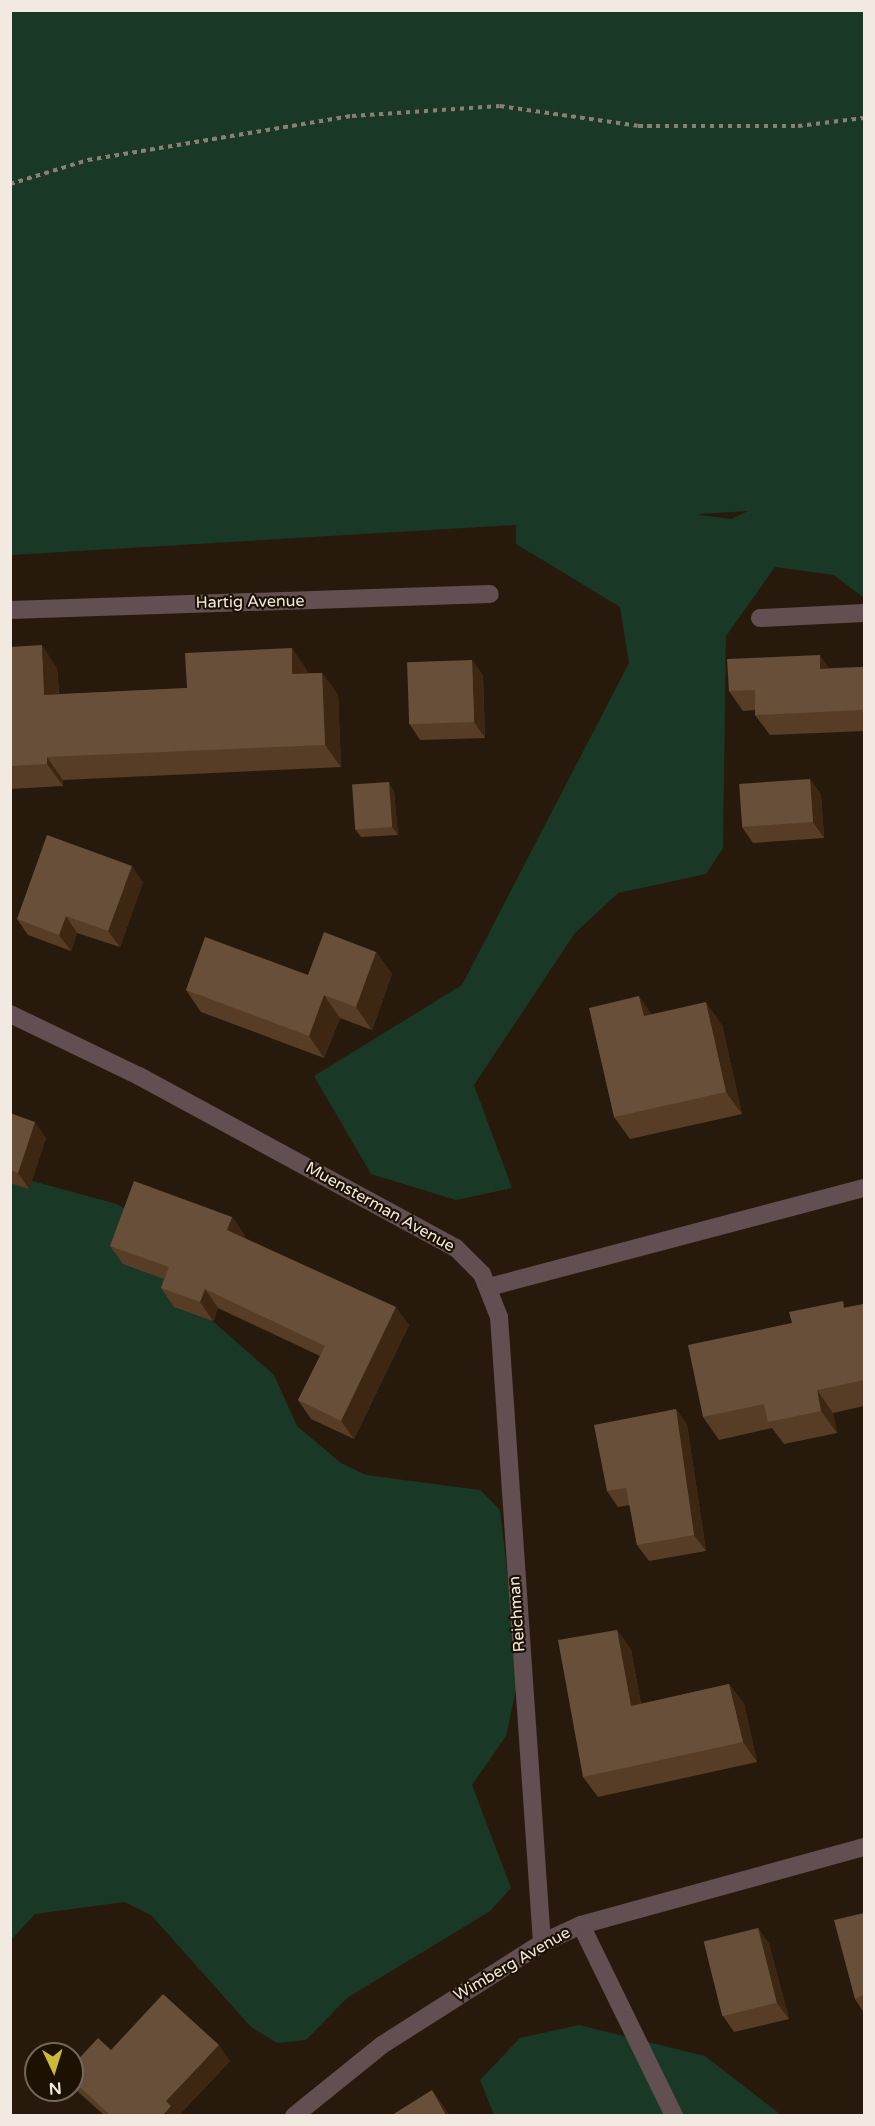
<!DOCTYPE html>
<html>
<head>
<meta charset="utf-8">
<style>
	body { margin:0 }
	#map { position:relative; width:875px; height:2126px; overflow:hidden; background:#271a0c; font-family:"Varela Round",sans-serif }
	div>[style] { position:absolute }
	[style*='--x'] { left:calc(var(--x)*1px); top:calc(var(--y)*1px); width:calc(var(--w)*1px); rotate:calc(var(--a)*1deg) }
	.green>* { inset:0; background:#1a3826 }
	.path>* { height:4px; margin-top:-2px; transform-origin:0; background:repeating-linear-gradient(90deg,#8a7f73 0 4.5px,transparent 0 9px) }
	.street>* { height:18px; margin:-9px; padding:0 9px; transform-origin:9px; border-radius:9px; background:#614f51 }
	.wall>* { inset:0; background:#573d25 }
	.shaded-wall>* { inset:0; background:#3d2713 }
	.building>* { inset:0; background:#674f39; transform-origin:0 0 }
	span { translate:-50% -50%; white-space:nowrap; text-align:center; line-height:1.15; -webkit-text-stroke:4.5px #1d1104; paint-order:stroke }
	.street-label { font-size:16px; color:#f2e9e0 }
	.frame { position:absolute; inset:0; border:12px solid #f2e9e0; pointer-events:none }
	.north { position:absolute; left:24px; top:2042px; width:60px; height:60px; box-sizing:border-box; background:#1d1104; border:2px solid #72675c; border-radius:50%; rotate:176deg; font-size:16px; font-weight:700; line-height:24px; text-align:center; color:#f2e9e0 }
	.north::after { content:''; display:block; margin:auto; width:21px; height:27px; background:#c9ba3a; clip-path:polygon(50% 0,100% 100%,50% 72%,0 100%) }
</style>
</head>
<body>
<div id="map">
	<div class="green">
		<div style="clip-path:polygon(evenodd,11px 10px,864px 11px,864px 598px,834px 575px,775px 567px,726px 636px,723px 848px,706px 874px,618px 893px,575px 933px,474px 1085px,512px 1188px,456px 1200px,371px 1174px,314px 1076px,462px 985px,629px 663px,620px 607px,516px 544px,516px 525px,11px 555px,11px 10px,748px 511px,731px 519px,699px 515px,699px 514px,748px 511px)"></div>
		<div style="clip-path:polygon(10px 1175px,117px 1204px,140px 1219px,207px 1316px,274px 1375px,297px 1426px,341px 1463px,366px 1475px,480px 1490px,500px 1510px,519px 1676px,506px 1736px,472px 1785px,511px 1888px,490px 1911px,347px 1998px,306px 2040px,277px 2043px,251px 2027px,151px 1915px,124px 1902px,35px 1914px,11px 1940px)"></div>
		<div style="clip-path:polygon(579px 2025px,705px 2056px,781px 2115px,494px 2115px,480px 2080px,520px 2038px)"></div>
	</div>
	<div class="path">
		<div style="--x:10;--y:184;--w:82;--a:-17.1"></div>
		<div style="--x:88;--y:160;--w:268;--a:-9.5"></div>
		<div style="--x:352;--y:116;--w:148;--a:-3.9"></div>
		<div style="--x:500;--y:106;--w:139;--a:8.2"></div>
		<div style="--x:638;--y:126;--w:160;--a:0"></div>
		<div style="--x:798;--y:126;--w:66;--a:-6.9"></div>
	</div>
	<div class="street">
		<div style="--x:10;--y:610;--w:480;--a:-1.9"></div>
		<div style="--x:760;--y:618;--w:104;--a:-2.8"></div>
		<div style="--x:10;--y:1014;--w:143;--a:25.7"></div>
		<div style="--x:139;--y:1076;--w:361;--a:28.5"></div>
		<div style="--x:456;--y:1248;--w:37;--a:45"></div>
		<div style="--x:482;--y:1274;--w:46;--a:68.4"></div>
		<div style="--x:499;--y:1317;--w:627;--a:86.07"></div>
		<div style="--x:489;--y:1287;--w:388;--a:-14.8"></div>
		<div style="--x:581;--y:1925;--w:212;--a:64"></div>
		<div style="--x:294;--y:2116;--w:113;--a:-38.9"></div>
		<div style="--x:382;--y:2045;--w:190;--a:-32.5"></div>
		<div style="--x:542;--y:1943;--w:43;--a:-24.8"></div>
		<div style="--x:581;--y:1925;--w:294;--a:-15.4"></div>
	</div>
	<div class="wall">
		<div style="clip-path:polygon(10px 647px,57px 668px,59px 694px,187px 688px,307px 670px,307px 673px,322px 673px,338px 695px,341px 767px,63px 780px,63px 786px,10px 789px)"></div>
		<div style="clip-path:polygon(472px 660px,483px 676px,485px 738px,420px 740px,409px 723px)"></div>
		<div style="clip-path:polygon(864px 667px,864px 731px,770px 735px,755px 715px,755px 710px,743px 711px,729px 691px,829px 668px)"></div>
		<div style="clip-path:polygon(810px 779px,821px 795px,824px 838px,753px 843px,742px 827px)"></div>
		<div style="clip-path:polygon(394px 791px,398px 835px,361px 837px,355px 829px)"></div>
		<div style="clip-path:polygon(143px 882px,120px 947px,77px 933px,71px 951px,28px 935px,17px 919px)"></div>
		<div style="clip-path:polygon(376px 952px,392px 974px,372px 1030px,340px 1018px,324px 1058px,201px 1012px,186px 990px,308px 975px)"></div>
		<div style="clip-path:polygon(652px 1014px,722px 1025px,742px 1114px,630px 1139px,614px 1117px)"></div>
		<div style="clip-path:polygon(10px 1113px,46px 1138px,29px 1189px,10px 1183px)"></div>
		<div style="clip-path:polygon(232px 1217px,245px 1236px,244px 1238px,409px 1325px,354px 1439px,311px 1419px,298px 1400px,320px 1356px,218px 1308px,213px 1321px,174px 1307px,161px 1288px,164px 1279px,123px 1264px,110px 1246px)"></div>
		<div style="clip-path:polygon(864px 1304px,864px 1406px,833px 1413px,837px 1433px,784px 1444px,772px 1428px,719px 1440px,703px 1417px,792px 1323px,847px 1307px)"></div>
		<div style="clip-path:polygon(676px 1409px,687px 1425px,706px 1551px,649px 1561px,637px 1545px,630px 1505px,618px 1507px,607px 1491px)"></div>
		<div style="clip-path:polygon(617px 1630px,631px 1650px,641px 1704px,729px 1684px,744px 1704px,757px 1762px,598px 1797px,583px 1777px)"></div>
		<div style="clip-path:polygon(864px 1913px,864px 2013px,855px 1999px)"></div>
		<div style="clip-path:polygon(758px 1928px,769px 1944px,789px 2019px,734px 2032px,723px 2016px)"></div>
		<div style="clip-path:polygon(111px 2050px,230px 2061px,179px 2115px,104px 2115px,76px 2090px,72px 2083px,72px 2066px)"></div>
	</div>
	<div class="shaded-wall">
		<div style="clip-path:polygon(42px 645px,57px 668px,60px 717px,44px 695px)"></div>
		<div style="clip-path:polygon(292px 648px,307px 670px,308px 697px,292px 674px)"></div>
		<div style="clip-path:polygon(820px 655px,834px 675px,820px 669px)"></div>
		<div style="clip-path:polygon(472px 660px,483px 676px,485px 738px,474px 722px)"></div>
		<div style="clip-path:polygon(322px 673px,338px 695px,341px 767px,325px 745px)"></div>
		<div style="clip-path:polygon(47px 757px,63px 780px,63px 786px,47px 764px)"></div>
		<div style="clip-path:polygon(810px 779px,821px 795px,824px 838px,813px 822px)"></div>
		<div style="clip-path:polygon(389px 782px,394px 791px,398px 835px,392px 827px)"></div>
		<div style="clip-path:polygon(132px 866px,143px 882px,120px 947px,108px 931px)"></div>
		<div style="clip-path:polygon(66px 916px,77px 933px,71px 951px,59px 935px)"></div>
		<div style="clip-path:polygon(376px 952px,392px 974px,372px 1030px,356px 1007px)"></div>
		<div style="clip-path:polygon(324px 995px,340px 1018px,324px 1058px,309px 1036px)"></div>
		<div style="clip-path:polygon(639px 996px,655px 1019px,644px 1016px)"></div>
		<div style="clip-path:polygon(706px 1002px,722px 1025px,742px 1114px,726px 1092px)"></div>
		<div style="clip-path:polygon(35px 1122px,46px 1138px,29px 1189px,18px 1173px)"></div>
		<div style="clip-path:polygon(232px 1217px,245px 1236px,240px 1248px,227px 1230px)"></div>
		<div style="clip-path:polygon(205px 1289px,218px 1308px,213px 1321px,200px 1302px)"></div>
		<div style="clip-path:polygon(396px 1307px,409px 1325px,354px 1439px,341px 1421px)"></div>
		<div style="clip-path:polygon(817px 1390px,833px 1413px,837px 1433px,821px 1411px)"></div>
		<div style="clip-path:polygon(676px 1409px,687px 1425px,706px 1551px,694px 1535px)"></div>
		<div style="clip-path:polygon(617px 1630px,631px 1650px,645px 1727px,631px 1706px)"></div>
		<div style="clip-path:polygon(729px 1684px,744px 1704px,757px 1762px,743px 1742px)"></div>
		<div style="clip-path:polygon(758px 1928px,769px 1944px,789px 2019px,777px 2003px)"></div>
		<div style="clip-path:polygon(219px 2045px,230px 2061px,179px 2115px,163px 2115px,166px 2101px)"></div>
		<div style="clip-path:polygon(432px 2090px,443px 2105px,449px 2115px,446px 2115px)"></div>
	</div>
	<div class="building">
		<div style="clip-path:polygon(42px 645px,44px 695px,187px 688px,185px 653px,292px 648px,292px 674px,322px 673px,325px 745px,47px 757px,47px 764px,10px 766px,10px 647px)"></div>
		<div style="clip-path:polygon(820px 655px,820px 669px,864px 667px,864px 710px,755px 715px,755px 690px,729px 691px,727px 659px)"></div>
		<div style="left:472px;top:660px;width:62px;height:65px;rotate:88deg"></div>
		<div style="left:810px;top:779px;width:43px;height:71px;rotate:86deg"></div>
		<div style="left:389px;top:782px;width:45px;height:37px;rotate:86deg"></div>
		<div style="clip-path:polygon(47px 835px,132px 866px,108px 931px,66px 916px,59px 935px,17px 919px)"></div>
		<div style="clip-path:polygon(324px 932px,376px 952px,356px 1007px,324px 995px,309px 1036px,186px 990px,205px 937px,308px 975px)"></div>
		<div style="clip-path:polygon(639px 996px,644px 1016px,706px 1002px,726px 1092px,614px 1117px,589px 1008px)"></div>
		<div style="clip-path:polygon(10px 1113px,35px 1122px,18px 1173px,10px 1170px)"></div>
		<div style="clip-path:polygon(134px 1181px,232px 1217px,227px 1230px,396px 1307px,341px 1421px,298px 1400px,325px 1346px,205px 1289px,200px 1302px,161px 1288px,169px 1267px,110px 1246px)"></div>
		<div style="clip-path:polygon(843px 1301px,844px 1308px,864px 1304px,864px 1380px,817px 1390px,821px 1411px,768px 1422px,764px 1404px,703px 1417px,688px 1345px,792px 1323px,789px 1312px)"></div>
		<div style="clip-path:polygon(676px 1409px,694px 1535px,637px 1545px,626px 1488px,607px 1491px,594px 1425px)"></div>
		<div style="clip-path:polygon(617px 1630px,631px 1706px,729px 1684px,743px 1742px,583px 1777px,558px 1640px)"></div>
		<div style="clip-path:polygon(864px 1913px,864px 1995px,855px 1999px,834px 1920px)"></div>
		<div style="left:758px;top:1928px;width:77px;height:56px;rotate:76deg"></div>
		<div style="clip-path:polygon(163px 1994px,219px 2045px,166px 2101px,171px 2106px,163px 2115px,110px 2115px,72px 2080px,72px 2066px,98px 2038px,111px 2050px)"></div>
		<div style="clip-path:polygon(432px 2090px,446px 2115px,392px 2115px)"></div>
	</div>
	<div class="street-label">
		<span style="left:250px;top:602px;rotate:-1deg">Hartig Avenue</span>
		<span style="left:380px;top:1207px;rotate:29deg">Muensterman Avenue</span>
		<span style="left:517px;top:1614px;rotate:-94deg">Reichman</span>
		<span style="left:512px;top:1964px;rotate:-30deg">Wimberg Avenue</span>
	</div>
	<div class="frame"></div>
	<div class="north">N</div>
</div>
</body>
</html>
